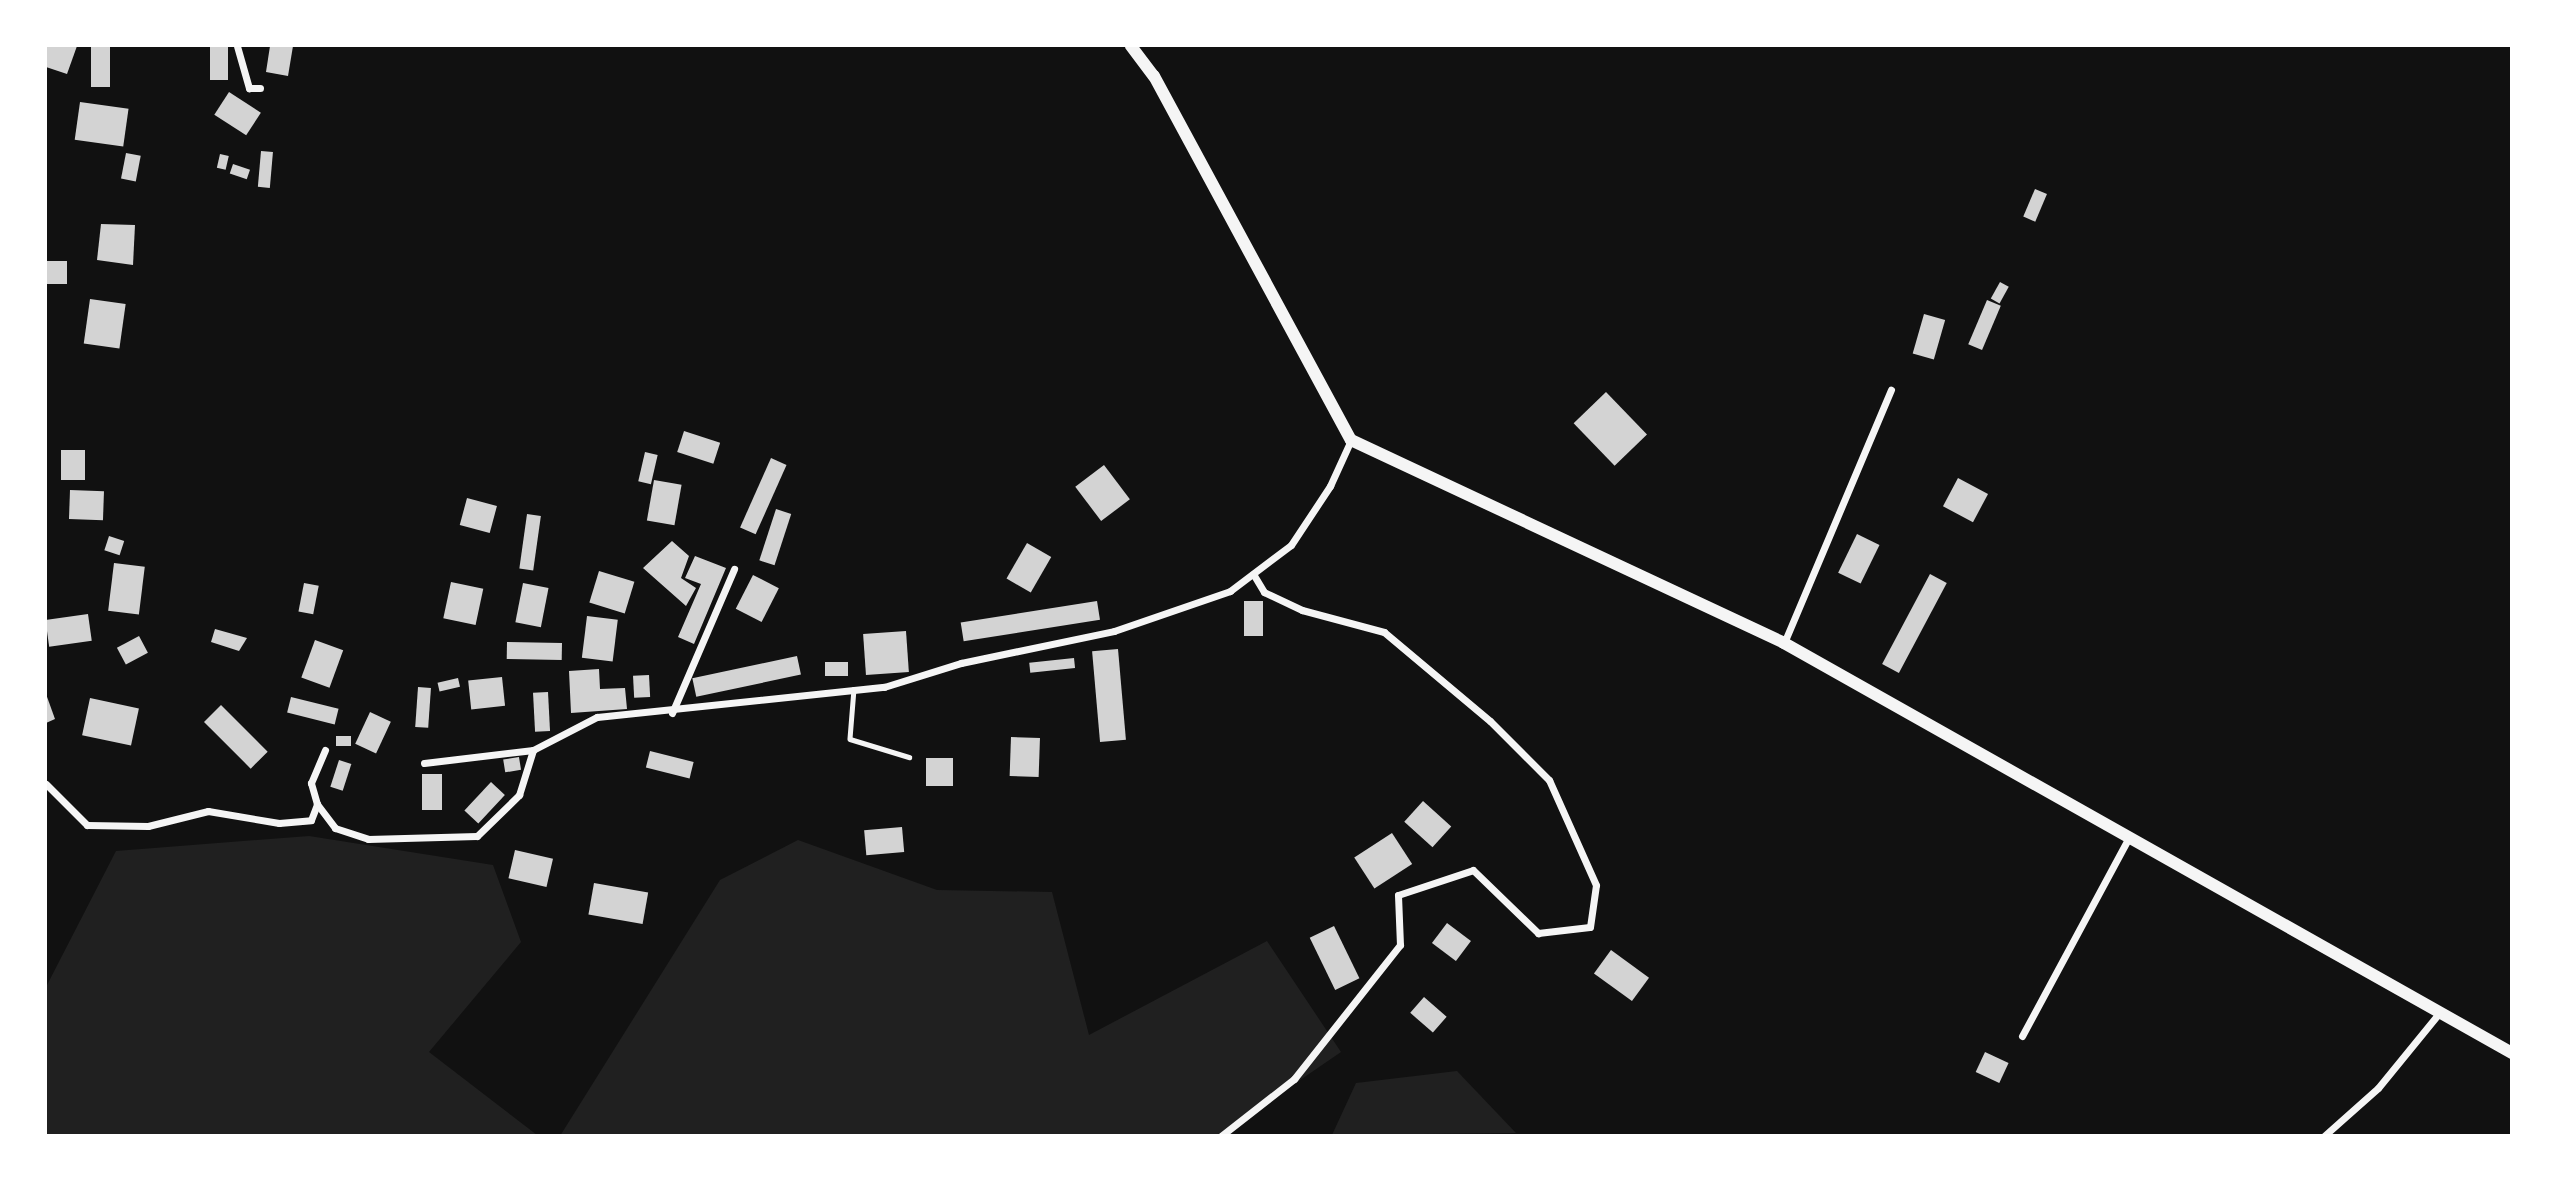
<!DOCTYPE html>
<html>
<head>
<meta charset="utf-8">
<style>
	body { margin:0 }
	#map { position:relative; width:2557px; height:1181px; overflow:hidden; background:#111; font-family:"Crimson Pro",serif }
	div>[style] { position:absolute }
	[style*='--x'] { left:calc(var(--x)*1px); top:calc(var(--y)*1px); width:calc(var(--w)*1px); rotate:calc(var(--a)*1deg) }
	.green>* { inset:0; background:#202020 }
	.building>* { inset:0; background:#d3d3d3; transform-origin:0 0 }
	.service>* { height:4.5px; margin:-2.25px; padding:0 2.25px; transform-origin:2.25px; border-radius:2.25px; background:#f5f5f5 }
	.minor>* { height:7px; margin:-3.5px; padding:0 3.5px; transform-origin:3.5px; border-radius:3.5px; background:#f5f5f5 }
	.secondary>* { height:12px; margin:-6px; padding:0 6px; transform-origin:6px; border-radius:6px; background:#f5f5f5 }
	span { translate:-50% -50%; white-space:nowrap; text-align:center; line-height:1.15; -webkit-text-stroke:6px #fff; paint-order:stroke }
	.frame { position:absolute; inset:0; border:47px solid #fff; pointer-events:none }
</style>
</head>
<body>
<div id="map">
	<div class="green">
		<div style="clip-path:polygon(309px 836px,493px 865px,521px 942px,429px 1052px,537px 1135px,46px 1135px,46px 987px,116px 851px)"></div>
		<div style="clip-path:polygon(798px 840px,937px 890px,1052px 892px,1089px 1035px,1267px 941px,1341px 1052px,1220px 1135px,560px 1136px,720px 880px)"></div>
		<div style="clip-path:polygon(1457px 1071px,1516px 1133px,1332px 1135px,1356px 1083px)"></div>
	</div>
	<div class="building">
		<div style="clip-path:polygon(46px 46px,77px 46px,67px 74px,46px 67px)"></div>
		<div style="left:91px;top:46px;width:19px;height:41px"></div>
		<div style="left:210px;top:46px;width:18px;height:34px"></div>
		<div style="clip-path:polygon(270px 46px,293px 46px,288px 76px,266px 72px)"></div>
		<div style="left:229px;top:92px;width:38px;height:27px;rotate:33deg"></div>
		<div style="left:80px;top:102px;width:49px;height:38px;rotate:8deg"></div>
		<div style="left:261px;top:151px;width:12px;height:36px;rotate:5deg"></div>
		<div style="left:126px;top:153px;width:15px;height:26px;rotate:11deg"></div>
		<div style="left:220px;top:154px;width:9px;height:14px;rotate:13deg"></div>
		<div style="left:233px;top:164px;width:18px;height:10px;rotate:19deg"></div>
		<div style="left:2035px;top:189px;width:13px;height:30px;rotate:23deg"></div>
		<div style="clip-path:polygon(101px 224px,135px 225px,133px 265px,97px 260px)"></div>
		<div style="left:46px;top:261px;width:21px;height:23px"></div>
		<div style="left:2000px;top:282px;width:10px;height:19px;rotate:29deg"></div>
		<div style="left:90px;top:299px;width:36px;height:45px;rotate:8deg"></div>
		<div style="left:1987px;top:300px;width:15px;height:48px;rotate:23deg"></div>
		<div style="left:1924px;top:314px;width:22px;height:41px;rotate:16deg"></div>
		<div style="left:1606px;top:392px;width:59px;height:45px;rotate:46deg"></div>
		<div style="left:684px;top:431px;width:38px;height:22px;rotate:18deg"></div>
		<div style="left:61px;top:450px;width:24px;height:30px"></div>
		<div style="left:645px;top:452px;width:13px;height:30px;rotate:13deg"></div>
		<div style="left:771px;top:458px;width:17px;height:76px;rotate:24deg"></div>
		<div style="left:1104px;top:465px;width:43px;height:36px;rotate:53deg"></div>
		<div style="left:1958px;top:478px;width:34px;height:32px;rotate:28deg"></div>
		<div style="left:654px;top:480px;width:28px;height:41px;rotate:10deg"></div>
		<div style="left:70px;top:490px;width:34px;height:29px;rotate:2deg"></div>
		<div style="left:467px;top:498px;width:31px;height:28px;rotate:15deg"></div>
		<div style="left:776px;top:509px;width:16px;height:54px;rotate:18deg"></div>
		<div style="left:527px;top:514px;width:14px;height:55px;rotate:8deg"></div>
		<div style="left:1857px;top:534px;width:25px;height:43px;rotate:26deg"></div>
		<div style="left:109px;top:536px;width:16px;height:15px;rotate:18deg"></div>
		<div style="clip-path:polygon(672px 541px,689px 556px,681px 578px,696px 588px,686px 606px,643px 568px)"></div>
		<div style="left:1027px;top:543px;width:28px;height:41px;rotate:30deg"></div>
		<div style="clip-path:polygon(695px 556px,726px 568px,694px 644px,678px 637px,701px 584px,685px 578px)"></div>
		<div style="left:114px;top:563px;width:31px;height:48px;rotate:7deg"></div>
		<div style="left:599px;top:571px;width:37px;height:33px;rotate:17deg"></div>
		<div style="left:1930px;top:574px;width:19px;height:102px;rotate:28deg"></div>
		<div style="left:753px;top:575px;width:29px;height:38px;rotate:27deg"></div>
		<div style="left:451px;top:582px;width:33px;height:37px;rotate:12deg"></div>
		<div style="left:304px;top:583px;width:15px;height:29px;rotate:11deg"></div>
		<div style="left:523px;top:583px;width:26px;height:40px;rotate:11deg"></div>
		<div style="left:1097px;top:601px;width:19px;height:138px;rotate:81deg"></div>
		<div style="left:1244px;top:601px;width:19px;height:35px"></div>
		<div style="left:88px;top:614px;width:27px;height:43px;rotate:82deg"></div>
		<div style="left:587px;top:616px;width:31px;height:42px;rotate:7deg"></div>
		<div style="clip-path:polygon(215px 629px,247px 638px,239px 651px,211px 642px)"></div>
		<div style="left:906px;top:631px;width:41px;height:43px;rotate:86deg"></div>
		<div style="left:139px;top:636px;width:19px;height:25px;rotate:62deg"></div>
		<div style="left:315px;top:640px;width:30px;height:40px;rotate:20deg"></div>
		<div style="left:507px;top:642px;width:55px;height:17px;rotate:1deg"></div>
		<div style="left:1118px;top:649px;width:91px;height:26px;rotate:85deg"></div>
		<div style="left:797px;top:656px;width:19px;height:107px;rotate:78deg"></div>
		<div style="left:1074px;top:658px;width:10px;height:45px;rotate:84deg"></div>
		<div style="left:825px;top:662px;width:23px;height:14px"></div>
		<div style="clip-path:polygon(599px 669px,600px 689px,625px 688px,627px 709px,571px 713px,569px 671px)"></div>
		<div style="left:649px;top:675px;width:22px;height:16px;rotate:87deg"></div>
		<div style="left:502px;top:677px;width:29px;height:34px;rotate:84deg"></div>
		<div style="left:458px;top:678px;width:9px;height:21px;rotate:77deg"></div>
		<div style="left:418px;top:687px;width:13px;height:40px;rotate:4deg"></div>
		<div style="left:548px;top:692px;width:39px;height:15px;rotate:87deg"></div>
		<div style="clip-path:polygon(46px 694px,55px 719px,46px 723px)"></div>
		<div style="left:291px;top:697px;width:49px;height:16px;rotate:14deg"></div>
		<div style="left:90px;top:698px;width:50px;height:38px;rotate:12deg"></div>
		<div style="left:221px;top:705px;width:66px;height:24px;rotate:45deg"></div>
		<div style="left:370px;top:712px;width:23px;height:35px;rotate:25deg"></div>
		<div style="left:336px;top:736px;width:15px;height:10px"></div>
		<div style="left:1011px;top:737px;width:29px;height:39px;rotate:2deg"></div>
		<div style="left:650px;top:751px;width:45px;height:17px;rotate:14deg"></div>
		<div style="left:519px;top:757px;width:13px;height:16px;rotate:81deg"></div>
		<div style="left:926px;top:758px;width:27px;height:28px"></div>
		<div style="left:339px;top:760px;width:13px;height:28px;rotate:18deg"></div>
		<div style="left:422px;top:774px;width:20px;height:36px"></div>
		<div style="left:491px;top:782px;width:19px;height:39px;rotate:43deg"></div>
		<div style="left:1423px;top:801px;width:38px;height:28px;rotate:42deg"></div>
		<div style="left:902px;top:827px;width:25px;height:38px;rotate:85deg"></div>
		<div style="left:1392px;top:833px;width:37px;height:45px;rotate:57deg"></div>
		<div style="left:515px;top:850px;width:39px;height:29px;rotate:13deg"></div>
		<div style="left:594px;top:883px;width:55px;height:32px;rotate:10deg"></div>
		<div style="left:1447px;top:923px;width:30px;height:25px;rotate:37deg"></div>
		<div style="left:1334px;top:926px;width:58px;height:27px;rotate:64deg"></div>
		<div style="left:1611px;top:950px;width:47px;height:29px;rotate:36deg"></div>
		<div style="left:1424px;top:997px;width:30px;height:21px;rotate:41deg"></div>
		<div style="left:1985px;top:1052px;width:26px;height:22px;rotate:25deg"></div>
	</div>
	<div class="service">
		<div style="--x:854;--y:689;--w:50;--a:94.6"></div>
		<div style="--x:850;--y:739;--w:62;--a:17"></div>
	</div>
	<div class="minor">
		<div style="--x:237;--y:46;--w:44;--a:74.1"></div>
		<div style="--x:249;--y:88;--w:11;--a:0"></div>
		<div style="--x:1784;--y:643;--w:275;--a:-67.1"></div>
		<div style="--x:672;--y:713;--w:157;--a:-66.7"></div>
		<div style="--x:424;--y:763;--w:110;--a:-6.8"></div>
		<div style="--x:533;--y:750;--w:72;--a:-27.3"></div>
		<div style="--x:597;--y:717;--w:289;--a:-6"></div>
		<div style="--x:884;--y:687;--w:81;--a:-17.3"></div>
		<div style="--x:961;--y:663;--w:156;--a:-11.8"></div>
		<div style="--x:1114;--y:631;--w:123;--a:-19"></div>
		<div style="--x:1230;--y:591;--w:76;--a:-37"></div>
		<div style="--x:1291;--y:545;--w:71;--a:-56.5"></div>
		<div style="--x:1330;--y:486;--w:51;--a:-65.5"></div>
		<div style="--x:46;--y:784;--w:58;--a:45"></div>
		<div style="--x:87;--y:825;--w:61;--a:0.9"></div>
		<div style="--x:148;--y:826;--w:62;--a:-14"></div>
		<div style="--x:208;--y:811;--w:72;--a:9.6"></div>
		<div style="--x:279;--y:823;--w:32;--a:-5"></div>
		<div style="--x:311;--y:820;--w:17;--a:-69"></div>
		<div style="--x:317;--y:804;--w:30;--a:53"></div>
		<div style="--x:335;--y:828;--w:35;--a:18"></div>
		<div style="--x:368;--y:839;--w:109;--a:-1.6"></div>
		<div style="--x:477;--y:836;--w:59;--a:-44.3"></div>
		<div style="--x:519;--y:795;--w:47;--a:-72.7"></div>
		<div style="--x:317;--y:804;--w:22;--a:-106"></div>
		<div style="--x:311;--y:783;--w:36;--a:-67"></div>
		<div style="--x:2022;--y:1036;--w:226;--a:-61.7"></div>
		<div style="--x:1221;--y:1136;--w:93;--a:-38"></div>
		<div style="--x:1294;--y:1079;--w:171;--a:-51.7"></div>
		<div style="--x:1400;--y:945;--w:50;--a:-92.3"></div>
		<div style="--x:1398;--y:895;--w:79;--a:-18.4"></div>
		<div style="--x:1473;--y:870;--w:91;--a:44.1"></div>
		<div style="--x:1538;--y:933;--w:52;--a:-6.6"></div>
		<div style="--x:1590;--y:927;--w:42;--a:-81.9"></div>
		<div style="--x:1596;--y:885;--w:115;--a:-114.1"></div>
		<div style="--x:1549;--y:780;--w:83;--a:-135"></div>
		<div style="--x:1490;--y:721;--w:138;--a:-140"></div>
		<div style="--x:1384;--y:632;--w:85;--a:-165"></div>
		<div style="--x:1302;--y:610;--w:42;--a:-154.7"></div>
		<div style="--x:1264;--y:592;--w:21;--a:-121"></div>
		<div style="--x:2324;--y:1136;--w:72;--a:-41.6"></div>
		<div style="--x:2378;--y:1088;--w:98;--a:-50.8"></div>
	</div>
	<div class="secondary">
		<div style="--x:1131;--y:46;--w:38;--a:53"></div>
		<div style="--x:1154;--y:76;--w:414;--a:61.6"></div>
		<div style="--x:1351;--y:440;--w:478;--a:25.1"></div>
		<div style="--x:1784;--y:643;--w:836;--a:29.39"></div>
	</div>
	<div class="frame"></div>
</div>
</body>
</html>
